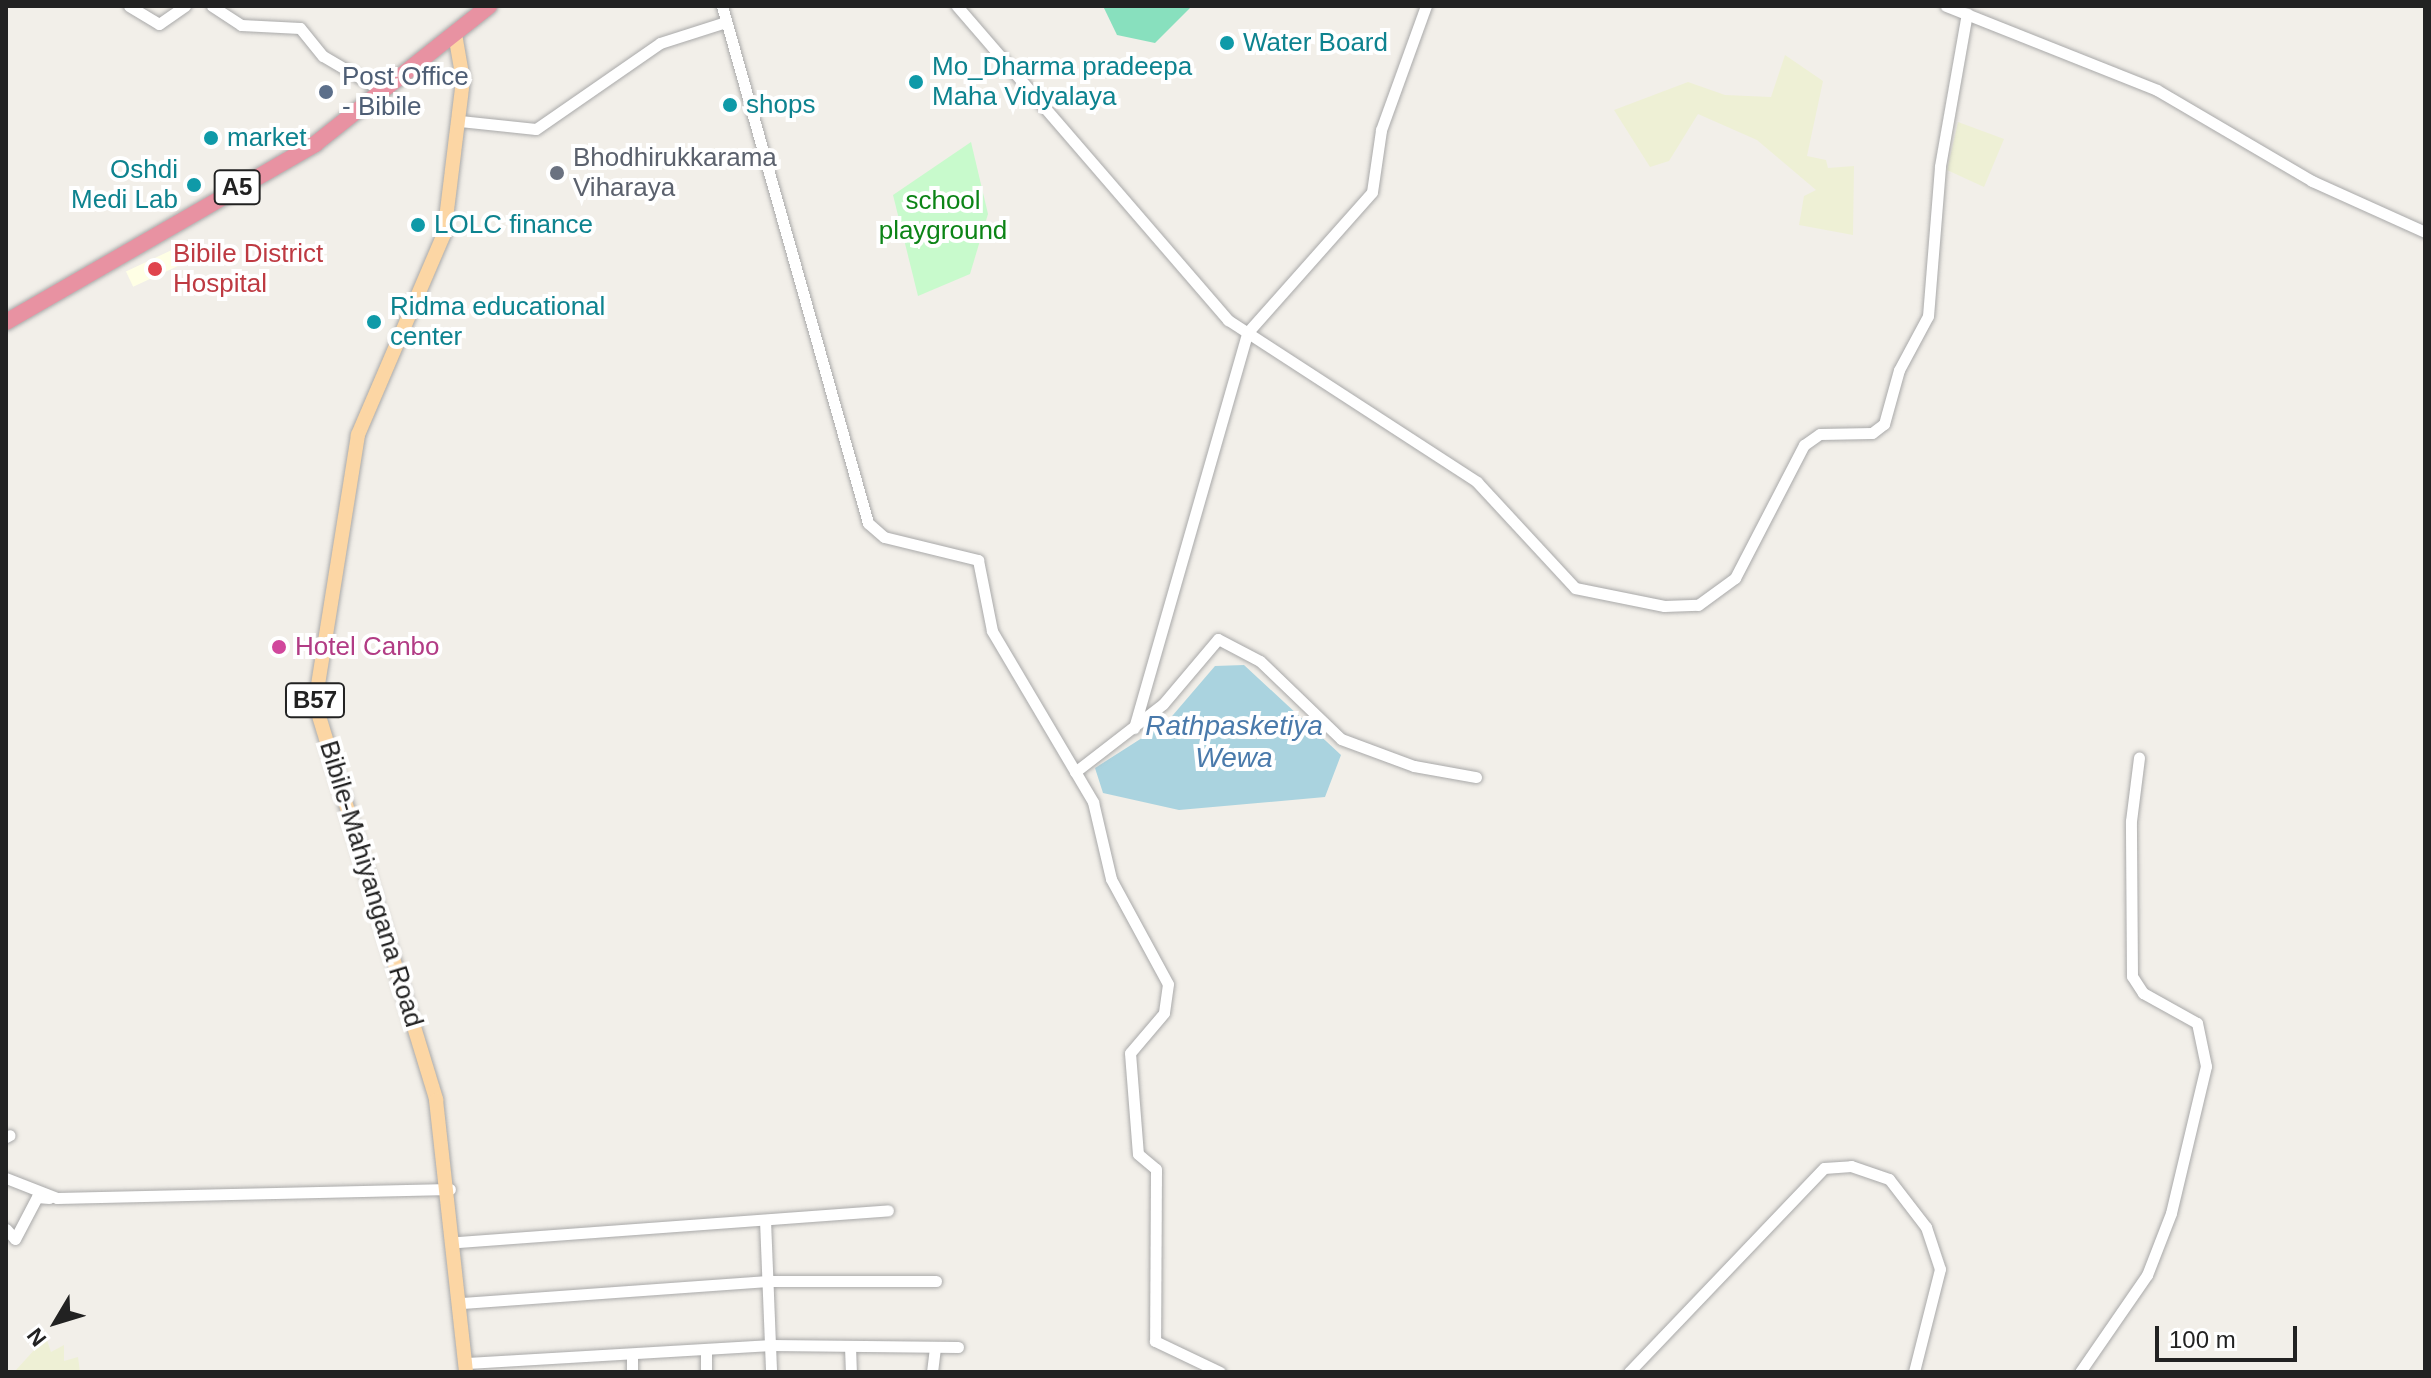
<!DOCTYPE html>
<html>
<head>
<meta charset="utf-8">
<style>
	body { margin:0 }
	#map { position:relative; width:2431px; height:1378px; overflow:hidden; background:#f2efe9; font-family:Arial,sans-serif }
	div>[style] { position:absolute }
	[style*='--x'] { left:calc(var(--x)*1px); top:calc(var(--y)*1px); width:calc(var(--w)*1px); rotate:calc(var(--a)*1deg) }
	.education>* { inset:0; background:#ffffe5; transform-origin:0 0 }
	.farmland>* { inset:0; background:#eef0d5 }
	.park>* { inset:0; background:#c8facc }
	.pitch>* { inset:0; background:#88e0be }
	.water>* { inset:0; background:#aad3df }
	.roads { filter:drop-shadow(0 0 2px #a9a9a9) drop-shadow(0 0 2px #a9a9a9) }
	.minor>* { height:11px; margin:-5.5px; padding:0 5.5px; transform-origin:5.5px; border-radius:5.5px; background:#fff }
	.major>* { height:14px; margin:-7px; padding:0 7px; transform-origin:7px; border-radius:7px; background:#fcd6a4 }
	.highway>* { height:16px; margin:-8px; padding:0 8px; transform-origin:8px; border-radius:8px; background:#e892a2 }
	.dots>* { width:22px; height:22px; translate:-50% -50%; box-sizing:border-box; border:4px solid #fff; border-radius:50% }
	span { translate:-50% -50%; white-space:nowrap; text-align:center; line-height:1.15; -webkit-text-stroke:8px #fff; paint-order:stroke }
	.shield-label span { padding:2px 6px; background:#fff; border:2px solid; border-radius:6px; -webkit-text-stroke-width:0 }
	.shield-label { font-size:24px; color:#222; font-weight:700 }
	.culture-label { font-size:26px; color:#0d838f }
	.left { translate:0 -50%; text-align:left }
	.right { translate:-100% -50%; text-align:right }
	.service-label { font-size:26px; color:#4e5e75 }
	.worship-label { font-size:26px; color:#5b616d }
	.park-label { font-size:26px; color:#0c8416 }
	.health-label { font-size:26px; color:#be3a42 }
	.hotel-label { font-size:26px; color:#b23c85 }
	.street-label { font-size:26px; color:#222 }
	.water-label { font-size:28px; color:#4a7aab; font-style:italic }
	.frame { position:absolute; inset:0; border:8px solid #222; pointer-events:none }
	.north { position:absolute; left:16px; top:1282px; width:80px; height:80px; -webkit-text-stroke:6px #fff; paint-order:stroke; rotate:232deg; font-size:22px; font-weight:700; line-height:32px; text-align:center; color:#222 }
	.north::after { content:''; display:block; margin:auto; width:28px; height:36px; background:#222; clip-path:polygon(50% 0,100% 100%,50% 72%,0 100%) }
	.scale { position:absolute; left:2155px; top:1326px; width:142px; height:36px; box-sizing:border-box; border:4px solid #222; border-top:0; padding-left:10px; font-size:24px; line-height:28px; white-space:nowrap; color:#222; -webkit-text-stroke:6px #fff; paint-order:stroke }
</style>
</head>
<body>
<div id="map">
	<div class="education">
		<div style="left:174px;top:249px;width:17px;height:53px;rotate:65deg"></div>
	</div>
	<div class="farmland">
		<div style="clip-path:polygon(1785px 55px,1823px 81px,1807px 156px,1826px 160px,1828px 168px,1854px 166px,1853px 235px,1799px 225px,1804px 196px,1816px 190px,1757px 140px,1698px 114px,1669px 161px,1650px 167px,1614px 110px,1688px 82px,1725px 95px,1771px 97px)"></div>
		<div style="clip-path:polygon(1958px 122px,2004px 139px,1984px 187px,1947px 170px)"></div>
		<div style="clip-path:polygon(46px 1337px,51px 1352px,64px 1345px,64px 1361px,78px 1357px,80px 1372px,16px 1370px)"></div>
	</div>
	<div class="park">
		<div style="clip-path:polygon(971px 142px,988px 214px,970px 274px,918px 296px,893px 195px)"></div>
	</div>
	<div class="pitch">
		<div style="clip-path:polygon(1103px 6px,1192px 6px,1155px 43px,1117px 35px)"></div>
	</div>
	<div class="water">
		<div style="clip-path:polygon(1244px 665px,1341px 755px,1325px 797px,1179px 810px,1103px 793px,1095px 768px,1167px 722px,1215px 666px)"></div>
	</div>
	<div class="roads">
		<div class="minor">
			<div style="--x:129;--y:6;--w:35;--a:31"></div>
			<div style="--x:159;--y:24;--w:32;--a:-35"></div>
			<div style="--x:212;--y:6;--w:35;--a:33"></div>
			<div style="--x:241;--y:25;--w:59;--a:2.9"></div>
			<div style="--x:300;--y:28;--w:36;--a:51"></div>
			<div style="--x:323;--y:56;--w:67;--a:30.4"></div>
			<div style="--x:722;--y:6;--w:537;--a:74.23"></div>
			<div style="--x:868;--y:523;--w:21;--a:41"></div>
			<div style="--x:884;--y:537;--w:97;--a:13.7"></div>
			<div style="--x:978;--y:560;--w:72;--a:78.8"></div>
			<div style="--x:992;--y:631;--w:199;--a:59.4"></div>
			<div style="--x:1093;--y:802;--w:79;--a:76.8"></div>
			<div style="--x:1111;--y:879;--w:119;--a:61.5"></div>
			<div style="--x:1168;--y:984;--w:29;--a:98"></div>
			<div style="--x:1164;--y:1013;--w:52;--a:130.4"></div>
			<div style="--x:1130;--y:1053;--w:101;--a:85.5"></div>
			<div style="--x:1138;--y:1154;--w:23;--a:40"></div>
			<div style="--x:1156;--y:1169;--w:172;--a:90.3"></div>
			<div style="--x:1155;--y:1341;--w:72;--a:25.5"></div>
			<div style="--x:957;--y:6;--w:415;--a:49.2"></div>
			<div style="--x:1228;--y:320;--w:297;--a:33"></div>
			<div style="--x:1477;--y:482;--w:144;--a:47.2"></div>
			<div style="--x:1575;--y:588;--w:91;--a:11.4"></div>
			<div style="--x:1664;--y:606;--w:34;--a:-2"></div>
			<div style="--x:1698;--y:605;--w:46;--a:-36.1"></div>
			<div style="--x:1735;--y:578;--w:150;--a:-62.6"></div>
			<div style="--x:1804;--y:445;--w:19;--a:-35"></div>
			<div style="--x:1820;--y:434;--w:52;--a:-1.1"></div>
			<div style="--x:1872;--y:433;--w:15;--a:-37"></div>
			<div style="--x:1884;--y:424;--w:56;--a:-74.5"></div>
			<div style="--x:1899;--y:370;--w:61;--a:-61.8"></div>
			<div style="--x:1928;--y:316;--w:150;--a:-85.4"></div>
			<div style="--x:1940;--y:166;--w:155;--a:-80"></div>
			<div style="--x:1946;--y:6;--w:227;--a:21.7"></div>
			<div style="--x:2157;--y:90;--w:180;--a:30.4"></div>
			<div style="--x:2312;--y:181;--w:124;--a:24.3"></div>
			<div style="--x:460;--y:121;--w:76;--a:6"></div>
			<div style="--x:536;--y:129;--w:151;--a:-34.7"></div>
			<div style="--x:660;--y:43;--w:69;--a:-17.7"></div>
			<div style="--x:1134;--y:728;--w:411;--a:-74"></div>
			<div style="--x:1247;--y:333;--w:188;--a:-48.4"></div>
			<div style="--x:1372;--y:192;--w:63;--a:-81.7"></div>
			<div style="--x:1381;--y:130;--w:132;--a:-70.1"></div>
			<div style="--x:1075;--y:772;--w:111;--a:-37.7"></div>
			<div style="--x:1163;--y:704;--w:85;--a:-49.8"></div>
			<div style="--x:1218;--y:639;--w:47;--a:27.6"></div>
			<div style="--x:1260;--y:661;--w:112;--a:43.9"></div>
			<div style="--x:1341;--y:739;--w:78;--a:20.3"></div>
			<div style="--x:1414;--y:766;--w:63;--a:10.1"></div>
			<div style="--x:6;--y:1137;--w:4;--a:-27"></div>
			<div style="--x:6;--y:1178;--w:55;--a:21.4"></div>
			<div style="--x:57;--y:1198;--w:393;--a:-1.3"></div>
			<div style="--x:765;--y:1220;--w:152;--a:87.7"></div>
			<div style="--x:6;--y:1229;--w:13;--a:48"></div>
			<div style="--x:15;--y:1239;--w:47;--a:-62.4"></div>
			<div style="--x:37;--y:1197;--w:12;--a:5"></div>
			<div style="--x:457;--y:1242;--w:432;--a:-4.2"></div>
			<div style="--x:462;--y:1303;--w:310;--a:-4.1"></div>
			<div style="--x:771;--y:1281;--w:165;--a:0"></div>
			<div style="--x:850;--y:1346;--w:26;--a:88"></div>
			<div style="--x:632;--y:1354;--w:18;--a:90"></div>
			<div style="--x:467;--y:1363;--w:305;--a:-3.4"></div>
			<div style="--x:771;--y:1345;--w:187;--a:0.6"></div>
			<div style="--x:706;--y:1372;--w:23;--a:-90"></div>
			<div style="--x:932;--y:1372;--w:25;--a:-83"></div>
			<div style="--x:1629;--y:1372;--w:282;--a:-46.3"></div>
			<div style="--x:1824;--y:1168;--w:27;--a:-4"></div>
			<div style="--x:1851;--y:1166;--w:40;--a:18.9"></div>
			<div style="--x:1889;--y:1179;--w:61;--a:52.4"></div>
			<div style="--x:1926;--y:1227;--w:44;--a:71.6"></div>
			<div style="--x:1940;--y:1269;--w:106;--a:104.2"></div>
			<div style="--x:2080;--y:1372;--w:118;--a:-55.4"></div>
			<div style="--x:2147;--y:1275;--w:66;--a:-68.8"></div>
			<div style="--x:2171;--y:1213;--w:151;--a:-76.6"></div>
			<div style="--x:2206;--y:1066;--w:44;--a:-101.8"></div>
			<div style="--x:2197;--y:1023;--w:62;--a:-150.9"></div>
			<div style="--x:2143;--y:993;--w:20;--a:-123"></div>
			<div style="--x:2132;--y:976;--w:155;--a:-90.4"></div>
			<div style="--x:2131;--y:821;--w:64;--a:-82.8"></div>
		</div>
		<div class="major">
			<div style="--x:455;--y:34;--w:47;--a:80.1"></div>
			<div style="--x:463;--y:80;--w:155;--a:97"></div>
			<div style="--x:444;--y:234;--w:219;--a:113.2"></div>
			<div style="--x:358;--y:435;--w:271;--a:99.1"></div>
			<div style="--x:315;--y:703;--w:415;--a:73"></div>
			<div style="--x:436;--y:1100;--w:274;--a:83.7"></div>
		</div>
		<div class="highway">
			<div style="--x:6;--y:322;--w:357;--a:-29.9"></div>
			<div style="--x:315;--y:144;--w:222;--a:-38.4"></div>
		</div>
	</div>
	<div class="dots">
		<div style="left:1227px;top:43px;background:#0f9aa8"></div>
		<div style="left:916px;top:82px;background:#0f9aa8"></div>
		<div style="left:326px;top:92px;background:#5c6f8a"></div>
		<div style="left:730px;top:105px;background:#0f9aa8"></div>
		<div style="left:211px;top:138px;background:#0f9aa8"></div>
		<div style="left:557px;top:173px;background:#6b7280"></div>
		<div style="left:194px;top:185px;background:#0f9aa8"></div>
		<div style="left:418px;top:225px;background:#0f9aa8"></div>
		<div style="left:155px;top:269px;background:#e0444e"></div>
		<div style="left:374px;top:322px;background:#0f9aa8"></div>
		<div style="left:279px;top:647px;background:#d1479c"></div>
	</div>
	<div class="shield-label">
		<span style="left:237px;top:187px">A5</span>
		<span style="left:315px;top:700px">B57</span>
	</div>
	<div class="culture-label">
		<span class="left" style="left:1243px;top:43px">Water Board</span>
		<span class="left" style="left:932px;top:82px">Mo_Dharma pradeepa<br>Maha Vidyalaya</span>
		<span class="left" style="left:746px;top:105px">shops</span>
		<span class="left" style="left:227px;top:138px">market</span>
		<span class="right" style="left:178px;top:185px">Oshdi<br>Medi Lab</span>
		<span class="left" style="left:434px;top:225px">LOLC finance</span>
		<span class="left" style="left:390px;top:322px">Ridma educational<br>center</span>
	</div>
	<div class="service-label">
		<span class="left" style="left:342px;top:92px">Post Office<br>- Bibile</span>
	</div>
	<div class="worship-label">
		<span class="left" style="left:573px;top:173px">Bhodhirukkarama<br>Viharaya</span>
	</div>
	<div class="park-label">
		<span style="left:943px;top:216px">school<br>playground</span>
	</div>
	<div class="health-label">
		<span class="left" style="left:173px;top:269px">Bibile District<br>Hospital</span>
	</div>
	<div class="hotel-label">
		<span class="left" style="left:295px;top:647px">Hotel Canbo</span>
	</div>
	<div class="street-label">
		<span style="left:371px;top:884px;rotate:73deg">Bibile-Mahiyangana Road</span>
	</div>
	<div class="water-label">
		<span style="left:1234px;top:742px">Rathpasketiya<br>Wewa</span>
	</div>
	<div class="frame"></div>
	<div class="north">N</div>
	<div class="scale">100 m</div>
</div>
</body>
</html>
